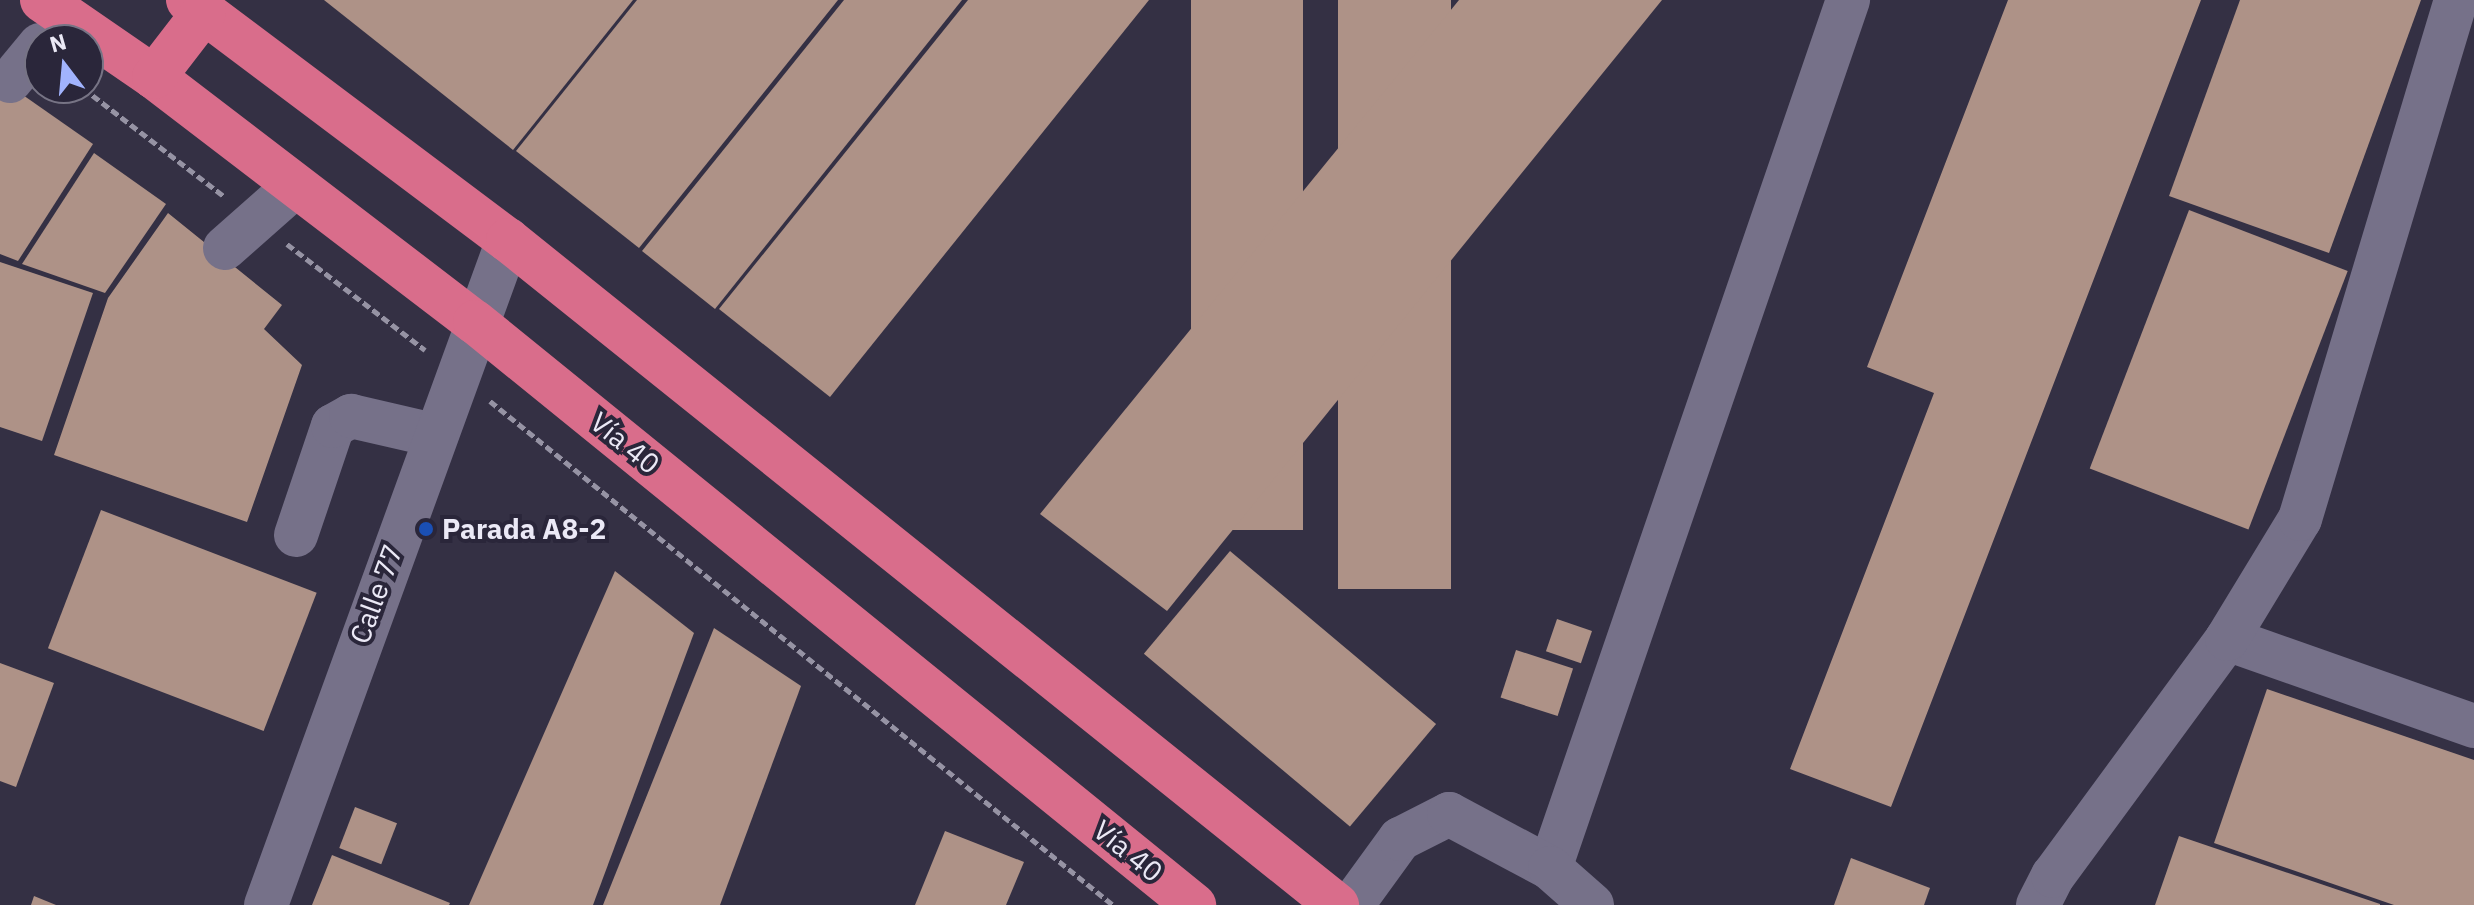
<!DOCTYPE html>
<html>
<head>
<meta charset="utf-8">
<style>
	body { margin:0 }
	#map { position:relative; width:2474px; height:905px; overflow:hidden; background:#343044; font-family:"IBM Plex Sans",sans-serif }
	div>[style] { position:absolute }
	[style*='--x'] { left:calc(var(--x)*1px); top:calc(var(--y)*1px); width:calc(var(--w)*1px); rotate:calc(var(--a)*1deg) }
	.building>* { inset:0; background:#ae9287; transform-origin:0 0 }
	.path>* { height:5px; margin-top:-2.5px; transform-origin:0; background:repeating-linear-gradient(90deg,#9693a4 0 8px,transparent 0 12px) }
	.minor>* { height:44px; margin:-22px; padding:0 22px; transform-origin:22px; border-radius:22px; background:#767189 }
	.highway>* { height:44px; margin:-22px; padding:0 22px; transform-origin:22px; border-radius:22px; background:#d96d8b }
	.dots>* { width:22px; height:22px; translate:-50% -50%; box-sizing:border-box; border:4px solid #2a263a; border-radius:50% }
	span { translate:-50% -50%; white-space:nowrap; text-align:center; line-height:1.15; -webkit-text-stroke:8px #2a263a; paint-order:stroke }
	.street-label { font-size:28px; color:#ebe9f6 }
	.poi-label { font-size:28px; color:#ebe9f6; font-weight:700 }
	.left { translate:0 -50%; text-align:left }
	.north { position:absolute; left:24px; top:24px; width:80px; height:80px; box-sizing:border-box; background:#2a263a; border:2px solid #777485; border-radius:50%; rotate:344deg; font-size:22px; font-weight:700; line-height:32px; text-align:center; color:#ebe9f6 }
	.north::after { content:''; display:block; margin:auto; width:28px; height:36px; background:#a1b3fd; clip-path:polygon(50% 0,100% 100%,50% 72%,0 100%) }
</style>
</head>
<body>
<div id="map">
	<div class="building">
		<div style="clip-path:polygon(324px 0,633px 0,513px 150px)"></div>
		<div style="clip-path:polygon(637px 0,838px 0,639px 248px,516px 151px)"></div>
		<div style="clip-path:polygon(844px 0,962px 0,715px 309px,642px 251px)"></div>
		<div style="clip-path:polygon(968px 0,1149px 0,830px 397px,719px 309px)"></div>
		<div style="left:1191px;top:0;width:112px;height:530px"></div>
		<div style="left:1338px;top:0;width:113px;height:589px"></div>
		<div style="clip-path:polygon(1459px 0,1662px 0,1167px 611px,1040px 514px)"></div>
		<div style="clip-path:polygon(2008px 0,2201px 0,1891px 807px,1790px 769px,1934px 393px,1867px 367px)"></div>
		<div style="clip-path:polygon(2240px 0,2421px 0,2329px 253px,2169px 196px)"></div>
		<div style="clip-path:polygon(0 79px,93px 144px,18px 261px,0 254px)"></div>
		<div style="clip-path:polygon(94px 153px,166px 204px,105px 293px,22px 264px)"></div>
		<div style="left:2189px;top:210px;width:170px;height:277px;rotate:21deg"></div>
		<div style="clip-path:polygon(168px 213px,282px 305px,264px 329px,302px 365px,247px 522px,54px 455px,108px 298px)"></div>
		<div style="clip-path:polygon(0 262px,93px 293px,42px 441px,0 427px)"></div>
		<div style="left:101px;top:510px;width:231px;height:148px;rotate:21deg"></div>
		<div style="left:1230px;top:551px;width:269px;height:134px;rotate:40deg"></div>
		<div style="clip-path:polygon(615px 571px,694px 633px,593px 905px,469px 905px)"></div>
		<div style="left:1557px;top:619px;width:37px;height:34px;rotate:19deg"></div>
		<div style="clip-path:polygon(714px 628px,801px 686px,720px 905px,603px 905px)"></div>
		<div style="left:1516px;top:650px;width:60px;height:50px;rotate:18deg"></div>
		<div style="clip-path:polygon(0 663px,54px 683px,16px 787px,0 781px)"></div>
		<div style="clip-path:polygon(2267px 689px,2474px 760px,2474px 905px,2394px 905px,2214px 843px)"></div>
		<div style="left:355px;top:807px;width:45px;height:44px;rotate:21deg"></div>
		<div style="clip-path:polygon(945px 831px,1024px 862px,1006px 905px,915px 905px)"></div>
		<div style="clip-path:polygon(2179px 836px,2380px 904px,2380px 905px,2155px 905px)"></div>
		<div style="clip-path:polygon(332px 855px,450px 903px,449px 905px,312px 905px)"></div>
		<div style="clip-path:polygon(1851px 858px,1930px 888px,1924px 905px,1834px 905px)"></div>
		<div style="clip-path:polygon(34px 896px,56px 905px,31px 905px)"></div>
	</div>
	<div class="path">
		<div style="--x:83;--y:88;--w:179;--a:37.5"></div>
		<div style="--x:287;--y:244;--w:174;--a:37.5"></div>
		<div style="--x:490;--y:401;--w:801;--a:38.97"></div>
	</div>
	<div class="minor">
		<div style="--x:10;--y:81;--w:47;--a:-50.2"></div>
		<div style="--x:225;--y:248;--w:94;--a:-41.5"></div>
		<div style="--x:296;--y:535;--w:115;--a:-71.3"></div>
		<div style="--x:333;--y:426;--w:21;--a:-29"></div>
		<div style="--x:351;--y:416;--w:84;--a:13"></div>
		<div style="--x:2227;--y:639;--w:262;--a:19.4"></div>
		<div style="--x:1550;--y:868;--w:918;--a:-71.05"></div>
		<div style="--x:266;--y:905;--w:708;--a:-70"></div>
		<div style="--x:1352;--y:905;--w:82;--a:-54"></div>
		<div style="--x:1400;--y:839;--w:55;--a:-27"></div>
		<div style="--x:1449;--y:814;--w:115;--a:28.1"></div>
		<div style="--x:1550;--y:868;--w:56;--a:41.4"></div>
		<div style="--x:2038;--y:905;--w:33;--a:-63"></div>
		<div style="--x:2053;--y:876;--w:294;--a:-53.7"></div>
		<div style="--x:2227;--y:639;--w:140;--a:-58.7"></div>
		<div style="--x:2300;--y:519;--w:542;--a:-73.27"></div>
	</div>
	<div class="highway">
		<div style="--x:42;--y:0;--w:136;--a:34.5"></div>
		<div style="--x:154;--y:77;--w:404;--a:37.4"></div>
		<div style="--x:475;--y:322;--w:926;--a:39.04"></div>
		<div style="--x:188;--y:0;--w:400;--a:36.9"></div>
		<div style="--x:508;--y:240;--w:1063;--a:38.74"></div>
		<div style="--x:154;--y:77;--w:82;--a:-52.4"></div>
	</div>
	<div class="dots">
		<div style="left:426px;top:529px;background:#1a4fb4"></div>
	</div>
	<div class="street-label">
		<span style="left:625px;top:443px;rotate:39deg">Vía 40</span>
		<span style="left:376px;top:594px;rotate:-70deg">Calle 77</span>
		<span style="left:1128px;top:851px;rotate:39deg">Vía 40</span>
	</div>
	<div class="poi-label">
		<span class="left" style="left:442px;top:529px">Parada A8-2</span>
	</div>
	<div class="north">N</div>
</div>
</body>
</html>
